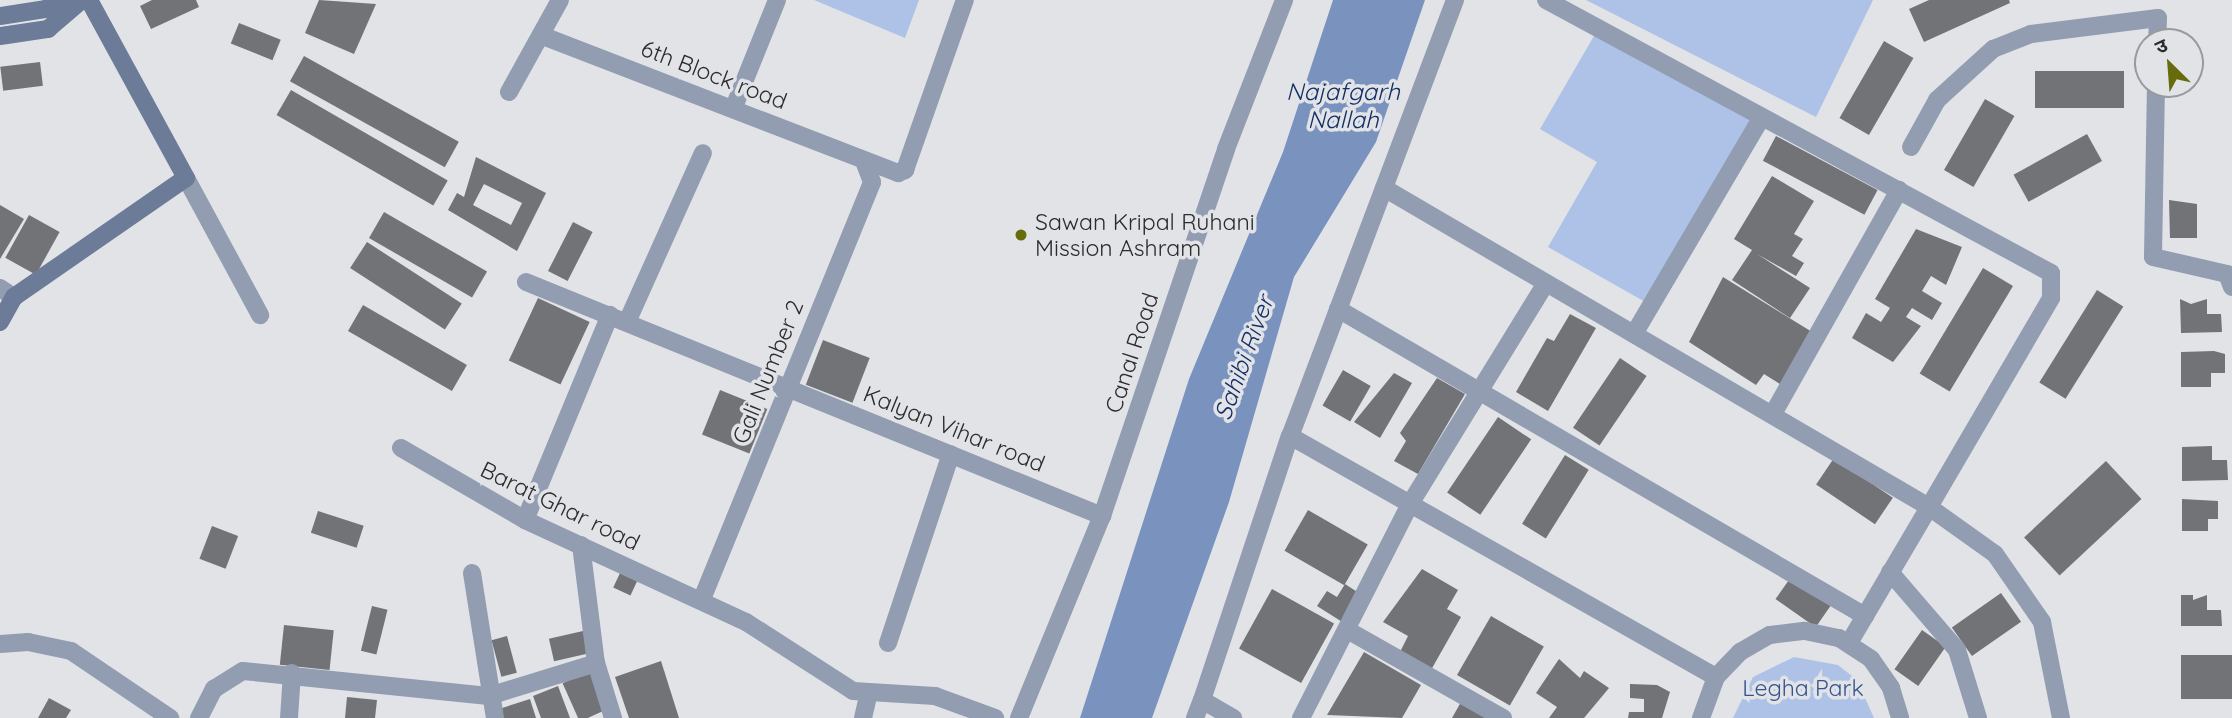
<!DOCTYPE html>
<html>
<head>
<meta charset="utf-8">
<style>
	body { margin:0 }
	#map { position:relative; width:2232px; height:718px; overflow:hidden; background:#e1e3e7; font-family:Quicksand,"Noto Sans Devanagari",sans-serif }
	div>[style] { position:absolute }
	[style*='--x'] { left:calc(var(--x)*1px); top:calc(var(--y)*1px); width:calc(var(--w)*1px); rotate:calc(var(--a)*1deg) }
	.green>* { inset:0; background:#aec2e7 }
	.water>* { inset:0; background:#7a92be }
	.building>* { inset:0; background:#717376; transform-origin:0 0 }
	.street>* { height:18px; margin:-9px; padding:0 9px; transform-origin:9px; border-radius:9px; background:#929db1 }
	.secondary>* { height:18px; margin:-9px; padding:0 9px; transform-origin:9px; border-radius:9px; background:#6b7b98 }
	.dots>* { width:19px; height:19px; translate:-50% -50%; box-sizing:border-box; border:4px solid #e1e3e7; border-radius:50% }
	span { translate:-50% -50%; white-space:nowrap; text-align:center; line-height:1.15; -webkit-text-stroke:7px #e1e3e7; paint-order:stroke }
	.street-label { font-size:23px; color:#2b2c2d }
	.poi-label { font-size:23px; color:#2b2c2d }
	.left { translate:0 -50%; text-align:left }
	.park-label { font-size:23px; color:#35548d }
	.water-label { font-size:24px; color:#122e64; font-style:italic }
	.north { position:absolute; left:2134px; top:28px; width:70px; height:70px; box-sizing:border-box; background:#e1e3e7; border:2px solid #989a9d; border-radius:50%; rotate:335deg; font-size:19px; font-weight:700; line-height:28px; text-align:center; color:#2b2c2d }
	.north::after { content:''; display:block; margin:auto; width:24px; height:32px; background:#686b0c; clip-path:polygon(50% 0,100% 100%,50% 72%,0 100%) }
</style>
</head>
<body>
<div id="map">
	<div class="green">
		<div style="clip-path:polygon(814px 0,919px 0,905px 38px)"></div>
		<div style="clip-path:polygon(1586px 0,1873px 0,1816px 117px)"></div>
		<div style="clip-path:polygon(1598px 29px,1754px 119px,1647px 303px,1548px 247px,1597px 162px,1540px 129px)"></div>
		<div style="clip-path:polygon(1794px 657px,1838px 665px,1857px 680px,1874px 718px,1733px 718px,1753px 677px)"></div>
	</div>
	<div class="water">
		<div style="clip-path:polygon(1333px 0,1425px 0,1376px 142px,1294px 277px,1229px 502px,1152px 718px,1080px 718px,1189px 379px,1283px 152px)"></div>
	</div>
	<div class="building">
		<div style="clip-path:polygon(152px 0,196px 0,199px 7px,151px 29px,140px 6px)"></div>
		<div style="clip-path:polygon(319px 0,376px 4px,354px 54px,305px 33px)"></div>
		<div style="clip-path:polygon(1929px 0,2009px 0,2010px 3px,1924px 42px,1909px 9px)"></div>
		<div style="left:239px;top:23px;width:45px;height:22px;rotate:22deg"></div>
		<div style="left:1884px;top:41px;width:34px;height:89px;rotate:30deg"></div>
		<div style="left:304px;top:56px;width:177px;height:29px;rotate:29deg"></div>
		<div style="left:40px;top:62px;width:24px;height:40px;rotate:83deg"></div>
		<div style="left:2124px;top:71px;width:37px;height:89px;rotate:90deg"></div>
		<div style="left:291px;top:90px;width:181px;height:29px;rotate:30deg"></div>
		<div style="left:1985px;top:99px;width:34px;height:82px;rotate:30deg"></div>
		<div style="left:2087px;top:134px;width:31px;height:84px;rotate:61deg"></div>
		<div style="left:1776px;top:136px;width:115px;height:28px;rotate:28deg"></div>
		<div style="clip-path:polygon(evenodd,476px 157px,546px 193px,517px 251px,448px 210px,457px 193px,464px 197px,476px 157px,484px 184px,522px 203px,511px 225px,473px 205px,484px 184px)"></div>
		<div style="clip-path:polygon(1772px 176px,1814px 201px,1794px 234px,1803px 239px,1792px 256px,1804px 263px,1796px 276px,1757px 254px,1810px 288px,1790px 318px,1732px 280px,1752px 250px,1734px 239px)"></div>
		<div style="clip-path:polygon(2169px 200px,2197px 204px,2197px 238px,2170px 238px)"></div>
		<div style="clip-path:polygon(0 205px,24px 219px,0 259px)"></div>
		<div style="left:384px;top:212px;width:119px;height:30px;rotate:30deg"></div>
		<div style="left:29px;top:215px;width:35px;height:49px;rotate:29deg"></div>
		<div style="left:573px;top:222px;width:22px;height:55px;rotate:27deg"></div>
		<div style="clip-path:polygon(1916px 229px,1962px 247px,1946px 285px,1931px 276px,1922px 291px,1942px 303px,1932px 320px,1912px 308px,1906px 317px,1921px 326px,1893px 362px,1852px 338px,1866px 313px,1881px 322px,1890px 308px,1875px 299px)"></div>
		<div style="left:367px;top:242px;width:113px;height:31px;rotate:33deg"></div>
		<div style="left:1983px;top:268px;width:35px;height:123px;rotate:31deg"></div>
		<div style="clip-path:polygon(1723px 277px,1817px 335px,1783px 386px,1764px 374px,1756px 385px,1689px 342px)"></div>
		<div style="left:2097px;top:290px;width:31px;height:109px;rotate:32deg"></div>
		<div style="left:538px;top:298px;width:57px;height:69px;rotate:25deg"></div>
		<div style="clip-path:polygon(2180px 299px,2191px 304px,2207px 299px,2207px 314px,2221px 314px,2222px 332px,2181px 333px)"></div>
		<div style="left:363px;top:305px;width:120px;height:30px;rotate:30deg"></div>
		<div style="clip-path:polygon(1570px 314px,1596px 328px,1548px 411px,1516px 392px,1547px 338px,1554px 341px)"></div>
		<div style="left:823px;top:340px;width:50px;height:48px;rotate:21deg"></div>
		<div style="clip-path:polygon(2214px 351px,2225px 354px,2225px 373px,2211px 373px,2211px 387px,2181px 387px,2181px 352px)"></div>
		<div style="left:1620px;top:358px;width:32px;height:84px;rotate:34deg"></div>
		<div style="left:1343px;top:370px;width:32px;height:41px;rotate:30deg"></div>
		<div style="clip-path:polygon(1394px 373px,1412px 383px,1380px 438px,1354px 422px)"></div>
		<div style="clip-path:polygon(1437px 378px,1465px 394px,1418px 474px,1394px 461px,1406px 441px,1400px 433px)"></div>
		<div style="left:720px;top:390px;width:51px;height:48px;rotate:22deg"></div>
		<div style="left:1498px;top:417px;width:40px;height:91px;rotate:34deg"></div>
		<div style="clip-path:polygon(2212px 446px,2212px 460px,2227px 460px,2228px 480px,2182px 481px,2182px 447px)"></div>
		<div style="left:1565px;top:455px;width:28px;height:81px;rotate:32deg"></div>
		<div style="left:1834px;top:458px;width:71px;height:32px;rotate:34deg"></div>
		<div style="left:2106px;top:461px;width:52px;height:112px;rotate:47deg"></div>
		<div style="clip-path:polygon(2182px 499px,2218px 501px,2218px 519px,2208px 519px,2208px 531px,2182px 531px)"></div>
		<div style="left:1308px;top:510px;width:69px;height:47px;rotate:30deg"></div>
		<div style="left:318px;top:511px;width:48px;height:23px;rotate:18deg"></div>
		<div style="left:212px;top:526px;width:28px;height:35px;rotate:21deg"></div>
		<div style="clip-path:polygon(1422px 569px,1458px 590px,1447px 609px,1461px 617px,1431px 670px,1400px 652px,1408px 636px,1383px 622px)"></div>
		<div style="left:620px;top:573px;width:19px;height:16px;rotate:25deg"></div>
		<div style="left:1791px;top:577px;width:49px;height:27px;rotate:35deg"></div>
		<div style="clip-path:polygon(1345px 584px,1365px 597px,1347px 625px,1317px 606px,1327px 591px,1337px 597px)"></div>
		<div style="left:1272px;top:589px;width:71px;height:68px;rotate:29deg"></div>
		<div style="left:2001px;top:593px;width:35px;height:60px;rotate:55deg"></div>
		<div style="clip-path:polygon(2181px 595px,2193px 595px,2193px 600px,2207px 595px,2207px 610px,2221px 610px,2222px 626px,2181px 626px)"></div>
		<div style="left:372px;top:606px;width:16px;height:46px;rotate:14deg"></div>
		<div style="left:1491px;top:616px;width:61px;height:68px;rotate:30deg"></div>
		<div style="left:284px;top:625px;width:50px;height:40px;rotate:6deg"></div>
		<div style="left:1922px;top:630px;width:29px;height:48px;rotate:35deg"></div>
		<div style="left:583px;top:631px;width:23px;height:35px;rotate:77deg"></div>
		<div style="left:507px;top:636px;width:38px;height:16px;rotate:75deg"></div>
		<div style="clip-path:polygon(1364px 652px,1421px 685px,1402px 718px,1327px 715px)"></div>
		<div style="left:2232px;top:655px;width:44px;height:51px;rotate:90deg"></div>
		<div style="clip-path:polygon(1559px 659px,1580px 678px,1584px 671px,1609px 688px,1584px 718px,1549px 718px,1557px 707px,1536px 693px)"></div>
		<div style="clip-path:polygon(661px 661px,679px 718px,629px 718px,615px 677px)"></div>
		<div style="left:590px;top:671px;width:42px;height:30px;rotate:66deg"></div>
		<div style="clip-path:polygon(1630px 684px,1657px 685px,1670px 692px,1662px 718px,1628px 718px,1629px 712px,1644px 712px,1644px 699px,1630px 698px)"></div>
		<div style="clip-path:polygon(558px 686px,570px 718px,541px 718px,533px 696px)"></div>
		<div style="clip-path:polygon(347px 697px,377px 700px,375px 718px,345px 718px)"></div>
		<div style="clip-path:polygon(49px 698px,71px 710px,66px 718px,38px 718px)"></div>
		<div style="clip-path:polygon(530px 699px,536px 718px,501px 718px,499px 709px)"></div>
		<div style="clip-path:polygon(1461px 702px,1489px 718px,1452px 718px)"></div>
	</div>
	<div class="street">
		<div style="--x:1455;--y:0;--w:466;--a:110.7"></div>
		<div style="--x:1290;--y:436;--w:489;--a:29.5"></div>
		<div style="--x:543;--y:36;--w:381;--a:21.1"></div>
		<div style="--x:898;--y:173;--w:8;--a:-23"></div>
		<div style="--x:905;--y:170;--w:180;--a:-70.6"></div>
		<div style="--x:2156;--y:84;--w:173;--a:91"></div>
		<div style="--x:2153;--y:257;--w:76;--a:12.9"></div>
		<div style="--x:2227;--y:274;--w:14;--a:69"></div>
		<div style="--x:509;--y:92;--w:105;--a:-61"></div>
		<div style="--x:734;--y:107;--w:115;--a:-68.1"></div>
		<div style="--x:1911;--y:147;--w:54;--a:-61"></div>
		<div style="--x:1937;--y:100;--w:76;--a:-42.3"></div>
		<div style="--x:1993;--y:49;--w:41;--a:-21.5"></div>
		<div style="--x:2031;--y:34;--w:128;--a:-7.2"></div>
		<div style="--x:2158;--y:18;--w:24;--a:92"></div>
		<div style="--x:186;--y:178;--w:156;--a:61.6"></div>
		<div style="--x:1384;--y:188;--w:631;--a:30.34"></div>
		<div style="--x:1929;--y:507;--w:242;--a:-59.7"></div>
		<div style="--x:2051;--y:298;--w:25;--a:-90"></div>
		<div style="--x:2051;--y:273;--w:574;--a:-151.6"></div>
		<div style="--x:526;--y:282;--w:622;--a:22.11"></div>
		<div style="--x:0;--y:288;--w:17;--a:33"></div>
		<div style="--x:1338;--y:309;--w:610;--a:30.22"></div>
		<div style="--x:627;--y:322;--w:185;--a:-65.8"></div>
		<div style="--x:1634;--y:334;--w:251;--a:-59.5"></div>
		<div style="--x:1774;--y:412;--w:255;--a:-60.6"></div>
		<div style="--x:401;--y:448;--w:143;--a:30.1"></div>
		<div style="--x:525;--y:520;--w:243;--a:24.8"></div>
		<div style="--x:746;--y:622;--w:127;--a:32.8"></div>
		<div style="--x:853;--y:691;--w:82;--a:3.5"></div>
		<div style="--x:935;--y:696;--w:64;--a:20.1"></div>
		<div style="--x:525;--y:520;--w:222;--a:-67.5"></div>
		<div style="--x:581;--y:545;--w:119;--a:82.8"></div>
		<div style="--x:596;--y:663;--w:58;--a:72.8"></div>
		<div style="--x:1890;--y:572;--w:103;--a:49.3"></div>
		<div style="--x:1957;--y:650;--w:71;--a:72.8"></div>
		<div style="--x:472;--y:573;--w:147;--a:81"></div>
		<div style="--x:702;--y:599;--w:450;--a:-67.8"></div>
		<div style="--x:872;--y:182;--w:19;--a:-111"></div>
		<div style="--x:1349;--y:631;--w:177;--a:29.5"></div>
		<div style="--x:888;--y:643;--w:199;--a:-71.6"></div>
		<div style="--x:1849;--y:643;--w:158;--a:-59.5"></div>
		<div style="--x:1929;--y:507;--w:81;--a:35.5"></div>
		<div style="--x:1995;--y:554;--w:83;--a:55.3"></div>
		<div style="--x:2042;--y:622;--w:98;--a:78.8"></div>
		<div style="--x:0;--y:644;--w:28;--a:-4"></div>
		<div style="--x:28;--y:642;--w:44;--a:11.8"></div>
		<div style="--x:71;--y:651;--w:120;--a:34.1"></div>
		<div style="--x:1202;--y:700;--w:278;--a:-71.6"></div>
		<div style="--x:199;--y:718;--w:33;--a:-63"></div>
		<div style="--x:214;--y:689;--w:34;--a:-32"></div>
		<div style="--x:243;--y:671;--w:247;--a:5.8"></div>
		<div style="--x:489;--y:696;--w:112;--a:-17.1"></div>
		<div style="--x:289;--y:718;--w:45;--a:-86.2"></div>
		<div style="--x:863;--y:718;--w:22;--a:-77"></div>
		<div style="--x:1019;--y:718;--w:218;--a:-67.7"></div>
		<div style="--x:1102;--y:516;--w:387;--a:-71.3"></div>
		<div style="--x:1226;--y:149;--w:160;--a:-68.7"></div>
		<div style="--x:1195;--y:718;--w:19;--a:-69"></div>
		<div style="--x:1202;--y:700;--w:36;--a:30"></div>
		<div style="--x:1301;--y:718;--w:240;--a:-63"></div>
		<div style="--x:1410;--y:504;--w:259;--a:-58.4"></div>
		<div style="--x:1701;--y:718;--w:44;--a:-69.9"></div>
		<div style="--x:1716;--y:677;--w:35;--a:-46"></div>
		<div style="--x:1740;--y:652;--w:34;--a:-30"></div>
		<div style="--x:1770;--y:635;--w:35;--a:-7"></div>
		<div style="--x:1805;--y:631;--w:35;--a:12"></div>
		<div style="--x:1839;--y:638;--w:38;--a:33"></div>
		<div style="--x:1871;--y:659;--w:35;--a:55"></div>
		<div style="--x:1891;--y:688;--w:31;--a:73"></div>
	</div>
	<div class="secondary">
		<div style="--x:0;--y:16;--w:47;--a:-8.7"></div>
		<div style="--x:46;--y:9;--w:20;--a:-27"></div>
		<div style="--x:0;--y:36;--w:49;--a:-8.3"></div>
		<div style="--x:48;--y:29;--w:45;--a:-40.5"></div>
		<div style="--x:0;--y:322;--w:29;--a:-61"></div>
		<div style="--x:14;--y:297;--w:209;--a:-34.7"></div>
		<div style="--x:186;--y:178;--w:203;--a:-118.6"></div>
	</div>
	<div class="dots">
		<div style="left:1021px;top:235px;background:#686b0c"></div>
	</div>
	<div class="street-label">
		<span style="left:714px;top:75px;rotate:21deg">6th Block road</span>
		<span style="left:1132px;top:353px;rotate:-72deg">Canal Road</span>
		<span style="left:768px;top:372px;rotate:-68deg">Gali Number 2</span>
		<span style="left:954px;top:429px;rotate:22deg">Kalyan Vihar road</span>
		<span style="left:560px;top:506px;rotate:26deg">Barat Ghar road</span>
	</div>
	<div class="poi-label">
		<span class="left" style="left:1035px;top:235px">Sawan Kripal Ruhani<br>Mission Ashram</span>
	</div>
	<div class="park-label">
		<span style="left:1803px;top:688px">Legha Park</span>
	</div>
	<div class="water-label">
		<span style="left:1343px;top:106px">Najafgarh<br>Nallah</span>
		<span style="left:1244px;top:358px;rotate:-70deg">Sahibi River</span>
	</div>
	<div class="north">उ</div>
</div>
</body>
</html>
